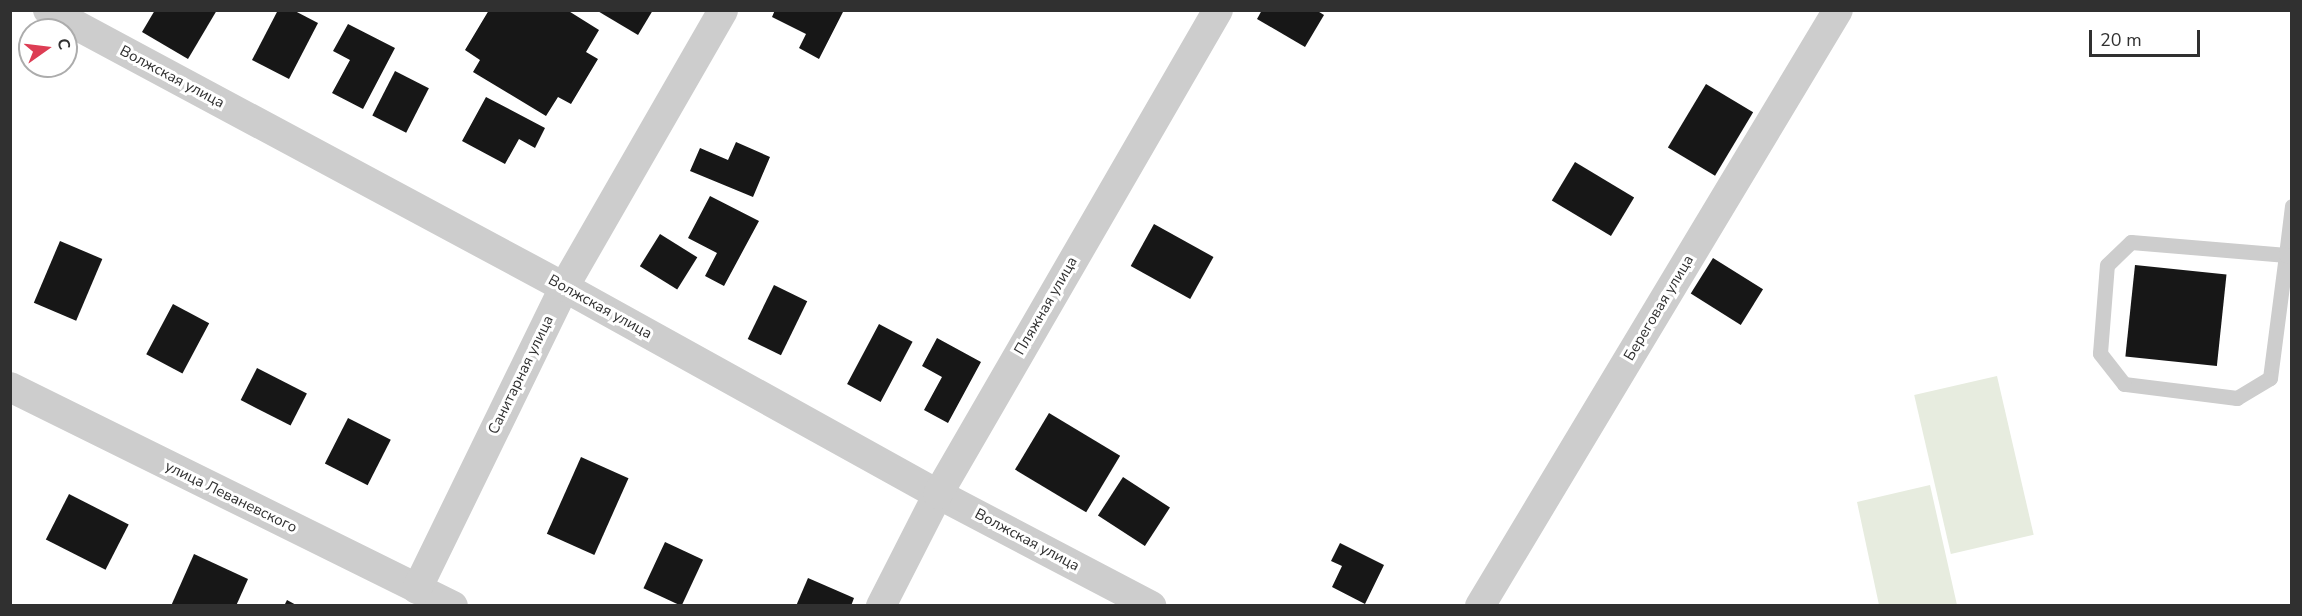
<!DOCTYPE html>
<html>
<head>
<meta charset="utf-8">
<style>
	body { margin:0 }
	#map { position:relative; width:2302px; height:616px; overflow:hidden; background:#fff; font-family:"Nunito Sans",sans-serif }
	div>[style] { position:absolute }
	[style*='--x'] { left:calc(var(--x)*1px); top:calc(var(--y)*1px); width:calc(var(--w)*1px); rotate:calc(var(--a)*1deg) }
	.green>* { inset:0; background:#e7ecdf; transform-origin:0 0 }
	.building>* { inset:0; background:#171717; transform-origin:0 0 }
	.service>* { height:15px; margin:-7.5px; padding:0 7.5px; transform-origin:7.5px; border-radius:7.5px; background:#cdcdcd }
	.minor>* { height:30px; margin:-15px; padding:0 15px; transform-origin:15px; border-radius:15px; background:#cdcdcd }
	span { translate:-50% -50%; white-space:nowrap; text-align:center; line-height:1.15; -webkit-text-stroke:6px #fff; paint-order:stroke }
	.street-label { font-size:15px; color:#303030 }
	.frame { position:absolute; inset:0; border:12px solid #303030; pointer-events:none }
	.north { position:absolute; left:18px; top:18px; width:60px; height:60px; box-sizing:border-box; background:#fff; border:2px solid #acacac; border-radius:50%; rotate:76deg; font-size:16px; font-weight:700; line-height:24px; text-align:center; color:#303030 }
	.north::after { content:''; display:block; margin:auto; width:21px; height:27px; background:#dd3d54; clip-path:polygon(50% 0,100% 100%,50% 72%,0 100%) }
	.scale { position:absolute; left:2089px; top:30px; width:111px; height:27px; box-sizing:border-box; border:3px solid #303030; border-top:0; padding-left:8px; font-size:18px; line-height:21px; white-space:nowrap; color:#303030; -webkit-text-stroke:4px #fff; paint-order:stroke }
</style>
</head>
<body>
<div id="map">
	<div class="green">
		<div style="left:1997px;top:376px;width:163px;height:85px;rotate:77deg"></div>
		<div style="clip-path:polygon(1930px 485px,1957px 605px,1879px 605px,1857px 502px)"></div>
	</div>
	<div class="building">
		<div style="clip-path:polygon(155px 10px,217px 10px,188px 59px,142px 32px)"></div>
		<div style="clip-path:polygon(278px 10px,293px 10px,318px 23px,289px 79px,252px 60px)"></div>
		<div style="clip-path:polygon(489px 10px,567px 10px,599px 30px,586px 52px,598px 59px,571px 104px,558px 97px,546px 116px,473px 72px,480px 60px,465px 50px)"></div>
		<div style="clip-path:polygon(596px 10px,653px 10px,638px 35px)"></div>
		<div style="clip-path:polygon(775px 10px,844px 10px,819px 59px,799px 48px,806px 34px,772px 17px)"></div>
		<div style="clip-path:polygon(1262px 10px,1316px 10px,1324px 15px,1305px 47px,1257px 19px)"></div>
		<div style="clip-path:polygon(348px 24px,395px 48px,363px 109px,332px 93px,350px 60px,333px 51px)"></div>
		<div style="left:395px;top:71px;width:38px;height:50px;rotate:27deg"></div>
		<div style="left:1706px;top:84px;width:55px;height:74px;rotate:31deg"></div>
		<div style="clip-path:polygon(486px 97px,545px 128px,535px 148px,519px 139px,505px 164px,462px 141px)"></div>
		<div style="clip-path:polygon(736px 142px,770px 157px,753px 197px,690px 171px,700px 148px,728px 160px)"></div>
		<div style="left:1575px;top:162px;width:69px;height:45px;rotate:31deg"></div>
		<div style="clip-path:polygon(710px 196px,759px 221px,724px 286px,705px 276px,717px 253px,688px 238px)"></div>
		<div style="left:1154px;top:224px;width:68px;height:48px;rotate:29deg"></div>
		<div style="left:660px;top:234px;width:44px;height:38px;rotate:32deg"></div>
		<div style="left:60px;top:241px;width:46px;height:67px;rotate:23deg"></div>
		<div style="left:1713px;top:258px;width:59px;height:42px;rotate:32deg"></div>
		<div style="left:2135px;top:265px;width:92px;height:92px;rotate:6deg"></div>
		<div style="left:774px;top:285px;width:37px;height:60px;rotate:26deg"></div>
		<div style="left:173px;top:304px;width:41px;height:57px;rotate:28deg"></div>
		<div style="left:879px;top:324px;width:38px;height:68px;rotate:28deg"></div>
		<div style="clip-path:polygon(937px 338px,981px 362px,948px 423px,924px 410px,942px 377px,922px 366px)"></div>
		<div style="left:257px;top:368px;width:56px;height:36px;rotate:27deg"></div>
		<div style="left:1049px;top:413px;width:83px;height:66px;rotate:31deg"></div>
		<div style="left:348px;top:418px;width:48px;height:51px;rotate:27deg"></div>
		<div style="left:581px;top:457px;width:52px;height:84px;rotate:24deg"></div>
		<div style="left:1123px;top:477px;width:56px;height:46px;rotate:33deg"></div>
		<div style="left:69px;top:494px;width:67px;height:51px;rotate:27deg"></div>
		<div style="left:665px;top:542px;width:42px;height:51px;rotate:25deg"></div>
		<div style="clip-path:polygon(1340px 543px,1384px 565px,1365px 604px,1332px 587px,1342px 566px,1331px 561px)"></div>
		<div style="clip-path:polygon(194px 554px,248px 579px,236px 606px,171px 606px)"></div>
		<div style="clip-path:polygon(808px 578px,854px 598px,851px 606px,796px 606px)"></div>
		<div style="clip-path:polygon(287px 600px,298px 606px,284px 606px)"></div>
	</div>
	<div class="service">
		<div style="--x:2292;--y:206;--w:49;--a:97"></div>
		<div style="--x:2286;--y:255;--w:124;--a:97.4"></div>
		<div style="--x:2270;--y:378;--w:39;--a:149"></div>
		<div style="--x:2237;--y:398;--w:114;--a:-172.9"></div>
		<div style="--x:2124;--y:384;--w:39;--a:-128"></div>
		<div style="--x:2100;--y:353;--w:88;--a:-85.5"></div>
		<div style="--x:2107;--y:265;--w:33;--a:-44"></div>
		<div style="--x:2131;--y:242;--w:156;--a:4.8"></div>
		<div style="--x:2286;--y:255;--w:6;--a:9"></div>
	</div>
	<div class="minor">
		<div style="--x:48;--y:10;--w:586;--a:28.23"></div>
		<div style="--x:564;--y:287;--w:427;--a:29"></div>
		<div style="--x:938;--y:494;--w:241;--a:27.7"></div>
		<div style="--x:10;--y:387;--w:494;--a:26.3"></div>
		<div style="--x:417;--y:589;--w:336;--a:-64"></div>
		<div style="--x:564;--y:287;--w:319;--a:-60.1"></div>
		<div style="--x:881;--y:606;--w:126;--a:-63"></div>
		<div style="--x:938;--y:494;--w:559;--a:-59.95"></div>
		<div style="--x:1480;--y:606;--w:695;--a:-59.01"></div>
	</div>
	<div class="street-label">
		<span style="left:172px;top:77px;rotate:28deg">Волжская улица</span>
		<span style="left:1046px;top:306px;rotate:-60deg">Пляжная улица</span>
		<span style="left:600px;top:307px;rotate:29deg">Волжская улица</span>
		<span style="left:1659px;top:308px;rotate:-59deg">Береговая улица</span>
		<span style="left:521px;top:375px;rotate:-64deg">Санитарная улица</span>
		<span style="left:231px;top:497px;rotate:26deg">улица Леваневского</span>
		<span style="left:1027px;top:540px;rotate:28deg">Волжская улица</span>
	</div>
	<div class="frame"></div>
	<div class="north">С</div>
	<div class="scale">20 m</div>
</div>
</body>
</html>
